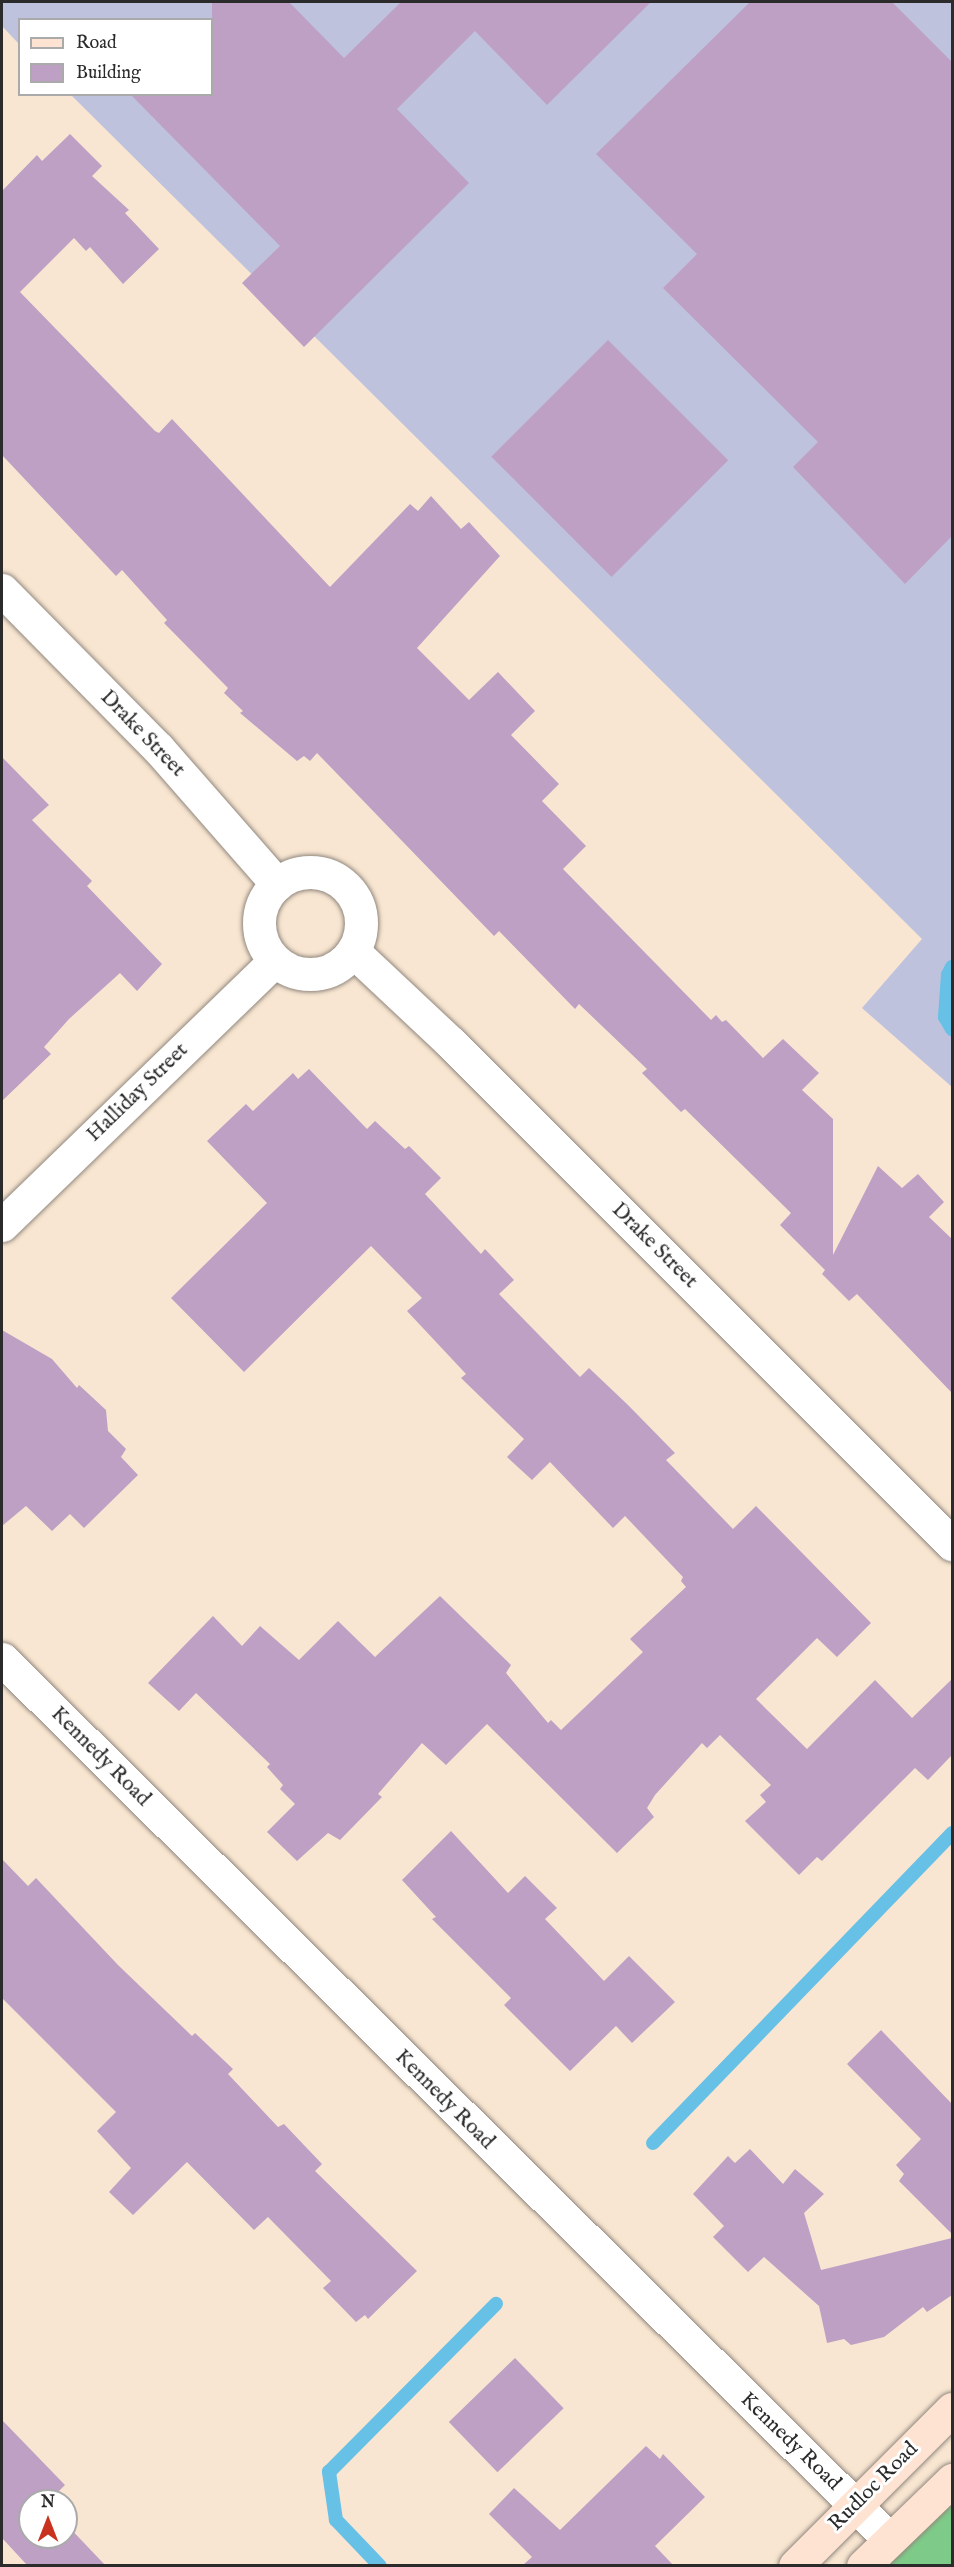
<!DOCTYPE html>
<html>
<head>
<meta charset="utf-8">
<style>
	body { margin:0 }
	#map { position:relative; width:954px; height:2567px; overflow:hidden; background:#f8e6d2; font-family:"IM FELL English",serif }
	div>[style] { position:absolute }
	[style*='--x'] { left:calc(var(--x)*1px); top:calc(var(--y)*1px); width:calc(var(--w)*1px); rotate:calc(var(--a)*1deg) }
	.industrial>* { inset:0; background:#bec2dd }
	.green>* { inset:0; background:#7ecb89 }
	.stream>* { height:14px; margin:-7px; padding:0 7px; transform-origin:7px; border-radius:7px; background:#67c0e5 }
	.building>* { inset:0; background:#bea0c5; transform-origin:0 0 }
	.roads { filter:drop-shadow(0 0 2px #92887e) drop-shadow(0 0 2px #92887e) }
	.street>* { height:33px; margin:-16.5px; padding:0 16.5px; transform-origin:16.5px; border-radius:16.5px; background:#fff }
	.street>.ring { margin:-16.5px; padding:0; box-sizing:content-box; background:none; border:33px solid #fff; border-radius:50% }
	.secondary>* { height:33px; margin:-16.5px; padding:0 16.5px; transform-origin:16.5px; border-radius:16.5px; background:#fee3d2 }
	span { translate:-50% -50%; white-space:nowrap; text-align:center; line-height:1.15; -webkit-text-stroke:6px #fff; paint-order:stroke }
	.street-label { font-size:21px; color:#2b2b2b }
	.frame { position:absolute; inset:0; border:3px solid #2b2b2b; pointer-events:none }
	.legend { position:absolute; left:18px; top:18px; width:195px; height:78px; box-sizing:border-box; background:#fff; border:2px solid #aaa; margin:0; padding:8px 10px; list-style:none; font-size:18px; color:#2b2b2b }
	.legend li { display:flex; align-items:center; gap:12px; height:30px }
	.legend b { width:30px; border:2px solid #aaa }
	.north { position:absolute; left:18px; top:2489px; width:60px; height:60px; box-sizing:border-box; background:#fff; border:2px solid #aaa; border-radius:50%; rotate:0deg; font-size:16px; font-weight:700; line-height:24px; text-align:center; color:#2b2b2b }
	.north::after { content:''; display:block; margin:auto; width:21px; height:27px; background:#c8321e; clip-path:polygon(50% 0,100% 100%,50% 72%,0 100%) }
</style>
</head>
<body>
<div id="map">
	<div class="industrial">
		<div style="clip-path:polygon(2px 2px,952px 2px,952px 1087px,862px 1008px,922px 939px,71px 95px,212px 94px,212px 20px,20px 20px,19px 44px,2px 26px)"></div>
	</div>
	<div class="green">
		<div style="clip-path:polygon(952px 2497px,952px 2565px,884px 2565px)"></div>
	</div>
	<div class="stream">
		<div style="--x:952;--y:967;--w:9;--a:117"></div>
		<div style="--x:948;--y:975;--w:42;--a:94.1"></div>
		<div style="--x:945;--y:1017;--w:14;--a:60"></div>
		<div style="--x:653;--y:2143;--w:431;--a:-46"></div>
		<div style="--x:380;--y:2566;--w:64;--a:-133.7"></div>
		<div style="--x:336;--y:2520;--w:49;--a:-98.3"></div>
		<div style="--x:329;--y:2472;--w:237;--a:-45.2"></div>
	</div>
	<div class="building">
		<div style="clip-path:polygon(212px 2px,289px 2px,344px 58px,401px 2px,651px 2px,547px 105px,475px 31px,397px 109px,469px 183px,304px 347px,242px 283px,280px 246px,130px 94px,212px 94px)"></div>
		<div style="clip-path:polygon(750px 2px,892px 2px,952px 62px,952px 536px,905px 584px,793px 467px,818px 442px,663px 288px,697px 254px,596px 154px)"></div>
		<div style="clip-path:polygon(70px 134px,102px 166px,92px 176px,129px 210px,125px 213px,159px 249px,123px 284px,90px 247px,86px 251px,74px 238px,20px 292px,155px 431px,159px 433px,172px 419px,330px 587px,410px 504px,418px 511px,431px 496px,461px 529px,469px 522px,500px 556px,417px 648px,469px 700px,498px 672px,535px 711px,511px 735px,559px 784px,542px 801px,586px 846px,563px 869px,711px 1020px,716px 1015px,722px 1022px,726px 1020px,763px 1058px,783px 1039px,819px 1073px,802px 1090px,833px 1119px,833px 1255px,878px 1166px,902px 1188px,918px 1174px,944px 1202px,929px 1217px,952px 1239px,952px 1393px,857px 1294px,849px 1301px,822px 1274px,825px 1270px,780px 1225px,791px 1213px,685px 1109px,681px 1112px,642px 1073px,647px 1069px,579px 1004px,575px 1009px,499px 931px,494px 936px,317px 753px,310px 761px,304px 756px,297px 761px,240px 713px,243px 711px,224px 693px,228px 688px,164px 623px,167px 620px,122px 570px,116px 576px,2px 455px,2px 191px,37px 155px,42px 161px)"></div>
		<div style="left:608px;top:340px;width:170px;height:165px;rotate:45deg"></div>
		<div style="clip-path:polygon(2px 757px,49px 805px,32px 820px,92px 881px,87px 886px,162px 964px,137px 991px,120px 973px,69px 1019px,44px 1047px,51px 1054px,2px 1101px)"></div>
		<div style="clip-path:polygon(309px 1069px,367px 1129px,375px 1121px,405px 1149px,409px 1146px,441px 1178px,425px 1194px,481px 1254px,485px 1249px,514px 1280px,499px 1294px,580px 1377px,589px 1368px,628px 1405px,675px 1453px,666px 1460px,733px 1529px,756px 1506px,871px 1623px,837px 1657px,817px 1638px,756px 1699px,807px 1749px,875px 1680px,912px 1718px,952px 1679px,952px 1755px,928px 1780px,915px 1768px,822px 1861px,817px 1857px,799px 1875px,745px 1821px,766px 1802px,760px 1795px,771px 1785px,720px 1735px,707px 1748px,702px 1743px,655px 1795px,647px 1808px,654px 1817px,617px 1853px,487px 1724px,446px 1765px,422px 1743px,378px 1794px,382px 1797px,340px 1840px,328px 1833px,297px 1861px,267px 1832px,295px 1804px,280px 1789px,283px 1785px,267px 1767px,270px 1764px,196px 1693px,179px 1711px,148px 1683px,213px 1616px,242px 1646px,260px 1626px,299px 1660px,338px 1621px,375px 1657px,440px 1596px,511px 1665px,506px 1673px,548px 1723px,551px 1720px,561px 1730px,643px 1652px,630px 1639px,686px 1587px,681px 1581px,683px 1577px,625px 1516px,613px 1528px,550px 1462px,532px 1480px,507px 1457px,524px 1439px,461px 1378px,466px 1374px,407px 1311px,422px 1298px,371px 1246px,244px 1372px,171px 1298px,267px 1203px,207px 1141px,246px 1104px,253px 1111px,293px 1073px,298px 1079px)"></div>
		<div style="clip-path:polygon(2px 1330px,52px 1359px,77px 1388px,79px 1385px,106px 1410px,108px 1431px,126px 1449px,121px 1457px,138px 1475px,84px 1528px,70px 1514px,52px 1531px,26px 1506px,2px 1526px)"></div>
		<div style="clip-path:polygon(451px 1831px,508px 1893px,525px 1876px,557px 1908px,545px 1919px,604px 1981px,629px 1956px,675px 2002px,632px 2043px,616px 2026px,570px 2071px,504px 2005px,511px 1998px,432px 1919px,436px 1917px,402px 1880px)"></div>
		<div style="clip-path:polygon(2px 1859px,28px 1886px,36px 1878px,118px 1965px,192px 2036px,195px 2033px,233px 2069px,228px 2074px,278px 2127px,284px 2124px,322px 2164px,315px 2171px,417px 2271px,368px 2319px,365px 2315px,356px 2322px,323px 2288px,331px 2281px,268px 2217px,254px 2230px,187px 2162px,133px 2215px,109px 2192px,131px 2168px,97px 2131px,116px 2112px,2px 1998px)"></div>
		<div style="clip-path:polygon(881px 2030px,952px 2104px,952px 2234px,899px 2181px,904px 2174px,896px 2165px,921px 2139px,847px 2064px)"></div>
		<div style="clip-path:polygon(750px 2149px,783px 2184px,795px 2169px,824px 2194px,804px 2213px,821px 2270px,952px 2238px,952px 2295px,927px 2312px,923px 2307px,884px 2337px,851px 2345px,844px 2339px,827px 2343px,819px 2306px,764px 2257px,748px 2272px,713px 2237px,724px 2226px,693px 2194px,728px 2156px,735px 2163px)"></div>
		<div style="left:515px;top:2358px;width:70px;height:92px;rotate:46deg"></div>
		<div style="clip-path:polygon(2px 2420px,65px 2485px,49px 2501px,30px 2501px,30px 2537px,66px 2537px,66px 2524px,105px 2565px,27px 2565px,2px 2538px)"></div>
		<div style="clip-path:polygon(646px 2446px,660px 2459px,663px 2454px,705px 2497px,655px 2546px,673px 2565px,523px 2565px,532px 2557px,489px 2514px,514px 2488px,560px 2530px)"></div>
	</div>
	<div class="roads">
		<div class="street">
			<div style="--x:2;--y:590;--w:222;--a:45.4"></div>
			<div style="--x:158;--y:748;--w:181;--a:48.8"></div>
			<div class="ring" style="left:259px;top:872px;width:69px;height:69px"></div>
			<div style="--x:353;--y:951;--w:134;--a:43.2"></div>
			<div style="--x:451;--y:1043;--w:709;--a:45"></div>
			<div style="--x:2;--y:1225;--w:379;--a:-44.1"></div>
			<div style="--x:2;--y:1659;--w:1249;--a:44.77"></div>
		</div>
		<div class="secondary">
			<div style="--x:795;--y:2566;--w:222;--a:-45"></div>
			<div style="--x:863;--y:2566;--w:124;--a:-44"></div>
		</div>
	</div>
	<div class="street-label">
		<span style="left:142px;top:734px;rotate:46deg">Drake Street</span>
		<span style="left:138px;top:1093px;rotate:-44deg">Halliday Street</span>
		<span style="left:654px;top:1246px;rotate:45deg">Drake Street</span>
		<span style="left:100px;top:1757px;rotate:45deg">Kennedy Road</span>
		<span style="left:444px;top:2100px;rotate:45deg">Kennedy Road</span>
		<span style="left:790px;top:2442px;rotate:44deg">Kennedy Road</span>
		<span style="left:874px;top:2487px;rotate:-45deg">Rudloc Road</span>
	</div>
	<div class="frame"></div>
	<ul class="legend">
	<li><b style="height:8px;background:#fee3d2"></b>Road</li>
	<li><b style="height:16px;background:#bea0c5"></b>Building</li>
	</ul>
	<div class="north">N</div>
</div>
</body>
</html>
